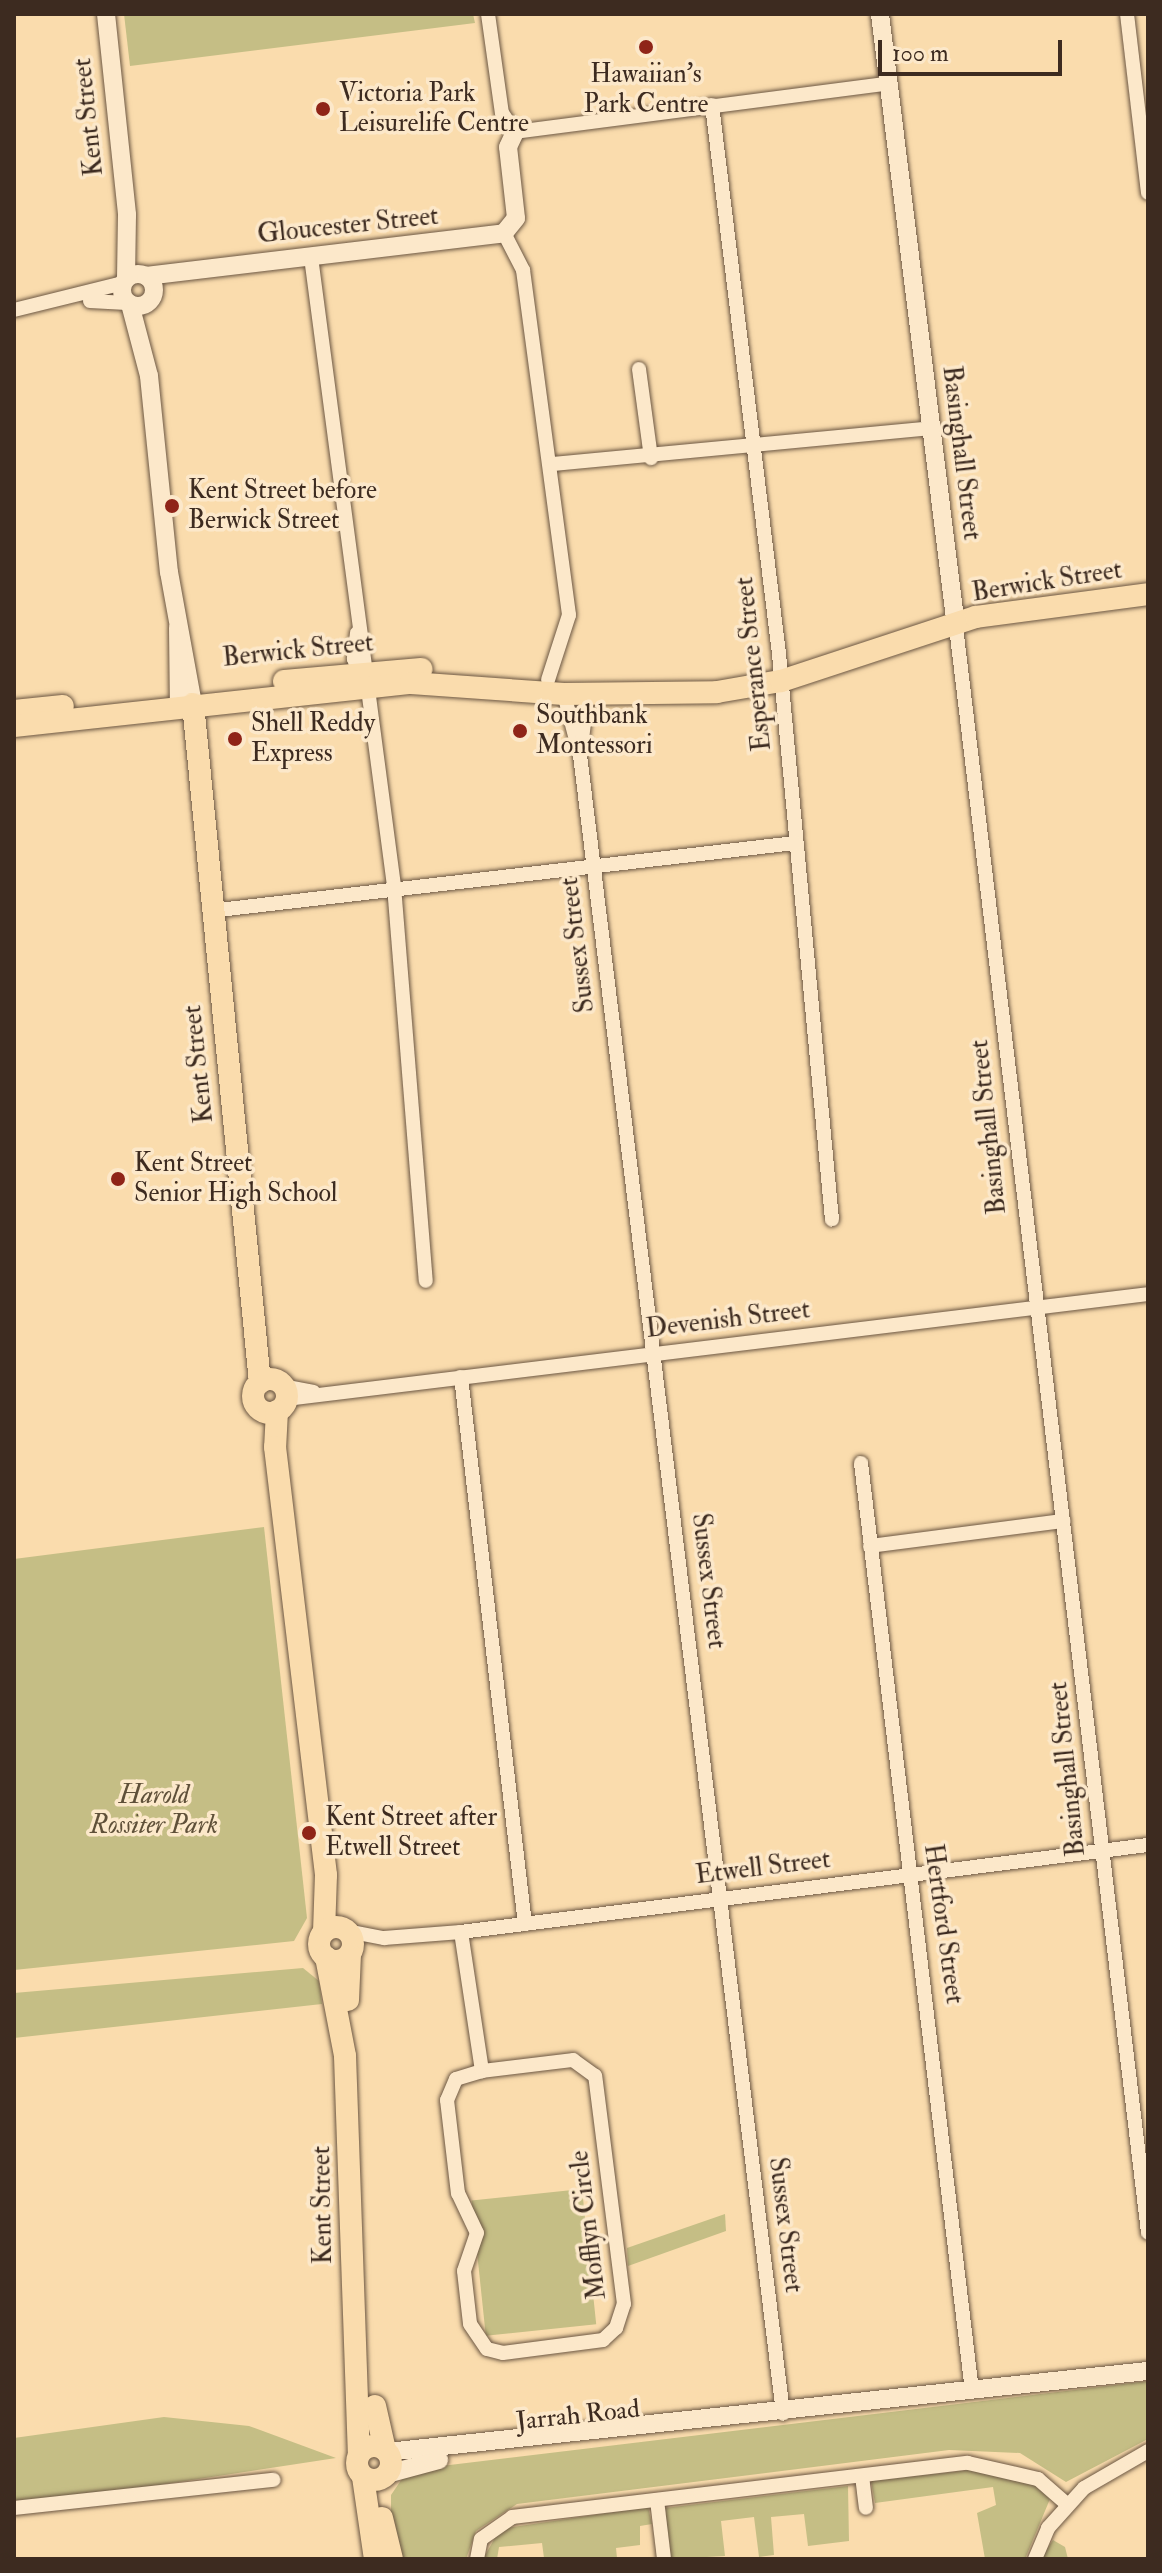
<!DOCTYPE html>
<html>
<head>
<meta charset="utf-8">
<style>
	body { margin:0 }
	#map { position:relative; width:1162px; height:2573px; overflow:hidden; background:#fadcad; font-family:"IM FELL Double Pica",serif }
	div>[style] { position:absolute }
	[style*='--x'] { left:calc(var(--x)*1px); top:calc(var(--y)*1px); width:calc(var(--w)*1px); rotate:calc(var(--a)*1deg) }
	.green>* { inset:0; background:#c5be85; transform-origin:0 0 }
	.roads { filter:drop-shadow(0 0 2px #6c5743) drop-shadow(0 0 2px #6c5743) }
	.street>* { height:14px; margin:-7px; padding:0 7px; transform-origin:7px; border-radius:7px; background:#fce8ca }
	.secondary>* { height:18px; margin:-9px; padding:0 9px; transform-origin:9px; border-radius:9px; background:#fce8ca }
	.secondary>.ring { margin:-9px; padding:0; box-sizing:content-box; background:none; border:18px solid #fce8ca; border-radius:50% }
	.primary>* { height:22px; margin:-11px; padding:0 11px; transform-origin:11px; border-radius:11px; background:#fadcad }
	.primary>.ring { margin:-11px; padding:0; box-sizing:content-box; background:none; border:22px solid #fadcad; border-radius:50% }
	.dots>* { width:22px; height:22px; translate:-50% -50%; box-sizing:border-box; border:4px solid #fce8ca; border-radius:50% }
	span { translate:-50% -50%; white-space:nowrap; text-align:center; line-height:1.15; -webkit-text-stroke:7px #fce8ca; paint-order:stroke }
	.poi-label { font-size:26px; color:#3d2b20 }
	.left { translate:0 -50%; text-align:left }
	.street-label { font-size:26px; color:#3d2b20 }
	.park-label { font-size:26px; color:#5f5039; font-style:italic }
	.frame { position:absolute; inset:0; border:16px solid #3d2b20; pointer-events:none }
	.scale { position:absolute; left:878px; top:40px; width:184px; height:36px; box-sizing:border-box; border:4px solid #3d2b20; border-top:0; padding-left:10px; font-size:24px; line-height:28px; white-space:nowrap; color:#3d2b20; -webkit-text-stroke:6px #fce8ca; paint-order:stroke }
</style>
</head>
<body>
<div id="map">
	<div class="green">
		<div style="clip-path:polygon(124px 14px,473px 14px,475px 23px,130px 66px)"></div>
		<div style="clip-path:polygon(264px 1527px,307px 1918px,294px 1941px,14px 1970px,14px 1559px)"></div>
		<div style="clip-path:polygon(303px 1968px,319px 1981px,322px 2004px,14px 2038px,14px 1993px)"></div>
		<div style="left:582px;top:2189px;width:136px;height:111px;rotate:84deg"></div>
		<div style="clip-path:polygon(725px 2214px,726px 2231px,628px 2266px,627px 2248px)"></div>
		<div style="clip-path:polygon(1148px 2381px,1148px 2439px,1066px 2482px,1020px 2453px,949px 2450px,517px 2504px,476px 2531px,466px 2559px,402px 2559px,391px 2512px,391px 2495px,408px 2470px)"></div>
		<div style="clip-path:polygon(164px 2417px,249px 2426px,336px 2458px,14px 2507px,14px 2438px)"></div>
		<div style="clip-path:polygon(978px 2469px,1039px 2487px,1050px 2499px,1025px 2559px,985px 2559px,977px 2513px,996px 2505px,993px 2487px,875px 2503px,871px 2481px)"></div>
		<div style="clip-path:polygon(848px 2486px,849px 2541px,808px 2546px,804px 2514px,771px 2517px,774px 2555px,759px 2557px,754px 2517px,721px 2521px,725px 2556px,670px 2559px,665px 2508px)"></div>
		<div style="clip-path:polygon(648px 2507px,652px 2524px,640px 2526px,640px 2545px,616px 2548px,617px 2558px,544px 2558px,542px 2543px,499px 2547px,497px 2559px,483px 2559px,500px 2529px)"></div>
		<div style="clip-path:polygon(1053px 2540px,1065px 2547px,1068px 2559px,1040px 2559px)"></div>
	</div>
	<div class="roads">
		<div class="street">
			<div style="--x:488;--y:14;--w:100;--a:82"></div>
			<div style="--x:502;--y:113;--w:23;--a:56"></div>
			<div style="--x:515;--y:132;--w:378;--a:-7.4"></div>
			<div style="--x:1127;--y:14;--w:180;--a:83.3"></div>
			<div style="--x:712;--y:105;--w:553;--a:83.04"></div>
			<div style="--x:779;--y:654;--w:568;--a:84.65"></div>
			<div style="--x:504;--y:233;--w:42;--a:62.8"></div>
			<div style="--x:523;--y:270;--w:348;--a:82.4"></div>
			<div style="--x:569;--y:615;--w:68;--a:107.9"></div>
			<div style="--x:311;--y:257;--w:634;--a:82.48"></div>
			<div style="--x:394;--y:886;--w:396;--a:85.4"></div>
			<div style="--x:90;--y:301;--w:37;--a:3"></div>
			<div style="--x:14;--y:310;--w:112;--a:-13.9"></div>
			<div style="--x:639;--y:369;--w:90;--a:82.3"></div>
			<div style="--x:552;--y:464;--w:382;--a:-5.4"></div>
			<div style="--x:956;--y:627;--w:1617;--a:83.18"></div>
			<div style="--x:357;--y:633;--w:26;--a:97"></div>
			<div style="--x:354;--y:659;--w:22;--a:69"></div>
			<div style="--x:564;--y:694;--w:63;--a:75.3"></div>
			<div style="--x:580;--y:755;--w:1671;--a:83.02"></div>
			<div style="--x:581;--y:747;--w:56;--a:-82.9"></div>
			<div style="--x:210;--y:911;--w:589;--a:-6.63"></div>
			<div style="--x:461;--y:1377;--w:551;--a:83.33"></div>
			<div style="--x:283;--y:1386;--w:31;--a:11"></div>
			<div style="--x:286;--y:1399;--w:868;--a:-6.94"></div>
			<div style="--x:861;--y:1463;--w:935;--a:83.18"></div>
			<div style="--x:870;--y:1546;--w:195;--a:-7.4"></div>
			<div style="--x:347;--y:1931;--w:38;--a:11"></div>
			<div style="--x:384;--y:1938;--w:77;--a:-4.5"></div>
			<div style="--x:461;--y:1932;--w:692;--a:-7.22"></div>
			<div style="--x:461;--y:1932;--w:141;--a:81.4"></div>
			<div style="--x:482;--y:2071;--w:27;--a:163"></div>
			<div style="--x:456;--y:2079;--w:23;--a:113"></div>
			<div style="--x:447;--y:2100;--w:94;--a:83.3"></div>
			<div style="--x:458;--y:2193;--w:44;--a:64.6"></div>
			<div style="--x:477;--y:2233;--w:40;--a:108.9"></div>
			<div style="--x:464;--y:2271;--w:53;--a:83.5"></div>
			<div style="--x:470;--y:2324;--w:30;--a:56"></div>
			<div style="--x:487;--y:2349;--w:16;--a:14"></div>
			<div style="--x:503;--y:2353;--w:101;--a:-7.4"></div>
			<div style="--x:603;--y:2340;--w:18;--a:-43"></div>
			<div style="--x:616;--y:2328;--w:25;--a:-72"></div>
			<div style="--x:624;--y:2304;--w:230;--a:-97.2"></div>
			<div style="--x:595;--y:2076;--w:27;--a:-144"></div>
			<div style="--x:573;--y:2060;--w:92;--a:173.1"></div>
			<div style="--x:862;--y:2476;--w:32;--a:83"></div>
			<div style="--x:657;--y:2500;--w:59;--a:83.2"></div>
			<div style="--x:14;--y:2508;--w:261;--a:-6.2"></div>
			<div style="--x:477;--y:2559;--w:20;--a:-79"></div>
			<div style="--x:481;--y:2539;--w:38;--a:-35"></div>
			<div style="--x:512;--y:2517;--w:459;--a:-6.8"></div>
			<div style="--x:968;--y:2463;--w:72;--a:12.9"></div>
			<div style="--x:1038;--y:2479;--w:38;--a:41"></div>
			<div style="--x:1035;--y:2559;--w:34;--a:-67"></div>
			<div style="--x:1048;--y:2528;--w:54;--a:-48"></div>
			<div style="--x:1084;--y:2488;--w:74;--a:-30"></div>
		</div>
		<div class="secondary">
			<div style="--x:106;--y:14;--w:202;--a:84"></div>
			<div style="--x:127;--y:215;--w:64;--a:90.9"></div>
			<div style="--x:880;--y:14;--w:618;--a:82.93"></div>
			<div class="ring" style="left:122px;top:274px;width:14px;height:14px"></div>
			<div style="--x:146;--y:276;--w:361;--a:-6.8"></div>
			<div style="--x:504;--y:233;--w:19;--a:-51"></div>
			<div style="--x:516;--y:218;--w:71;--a:-96.4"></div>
			<div style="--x:508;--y:147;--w:17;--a:-65"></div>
			<div style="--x:130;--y:304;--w:74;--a:75.2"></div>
			<div style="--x:149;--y:376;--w:197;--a:84.2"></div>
			<div style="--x:169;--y:572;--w:134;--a:79.7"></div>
			<div style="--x:178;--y:628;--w:79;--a:89.3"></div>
			<div style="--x:387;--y:2452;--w:765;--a:-6.08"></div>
			<div style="--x:387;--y:2474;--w:54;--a:-15.1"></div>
		</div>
		<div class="primary">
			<div style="--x:284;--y:681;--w:138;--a:-5"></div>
			<div style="--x:193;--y:704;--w:682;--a:84.36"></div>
			<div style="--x:14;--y:711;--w:49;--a:-5.8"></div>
			<div style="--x:14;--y:726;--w:399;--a:-6.2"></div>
			<div style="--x:411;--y:683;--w:153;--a:4.1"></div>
			<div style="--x:564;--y:694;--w:153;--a:-0.7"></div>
			<div style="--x:717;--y:692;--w:65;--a:-9.8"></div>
			<div style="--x:781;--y:681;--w:205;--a:-18.2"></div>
			<div style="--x:976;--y:617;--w:174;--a:-7.6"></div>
			<div class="ring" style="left:253px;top:1379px;width:12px;height:12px"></div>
			<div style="--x:277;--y:1411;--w:36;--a:93"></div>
			<div style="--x:275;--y:1447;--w:431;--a:83.2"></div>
			<div style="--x:326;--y:1875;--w:57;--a:92"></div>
			<div class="ring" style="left:319px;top:1927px;width:12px;height:12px"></div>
			<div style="--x:326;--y:1957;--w:101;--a:79.1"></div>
			<div style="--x:345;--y:2056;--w:399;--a:88"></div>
			<div style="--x:348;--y:2000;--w:46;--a:-87.5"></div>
			<div style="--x:375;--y:2406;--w:45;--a:77.2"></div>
			<div class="ring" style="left:357px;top:2446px;width:12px;height:12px"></div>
			<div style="--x:363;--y:2477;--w:83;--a:81.7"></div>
			<div style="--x:382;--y:2518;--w:42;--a:76.3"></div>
		</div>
	</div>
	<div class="dots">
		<div style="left:646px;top:47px;background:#8f2418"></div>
		<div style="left:323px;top:109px;background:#8f2418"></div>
		<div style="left:172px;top:506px;background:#8f2418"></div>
		<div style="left:520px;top:731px;background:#8f2418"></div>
		<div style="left:235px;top:739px;background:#8f2418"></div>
		<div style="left:118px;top:1179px;background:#8f2418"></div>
		<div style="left:309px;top:1833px;background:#8f2418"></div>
	</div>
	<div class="poi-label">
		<span style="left:646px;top:90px">Hawaiian's<br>Park Centre</span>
		<span class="left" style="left:339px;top:109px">Victoria Park<br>Leisurelife Centre</span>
		<span class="left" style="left:188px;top:506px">Kent Street before<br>Berwick Street</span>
		<span class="left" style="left:536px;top:731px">Southbank<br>Montessori</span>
		<span class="left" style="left:251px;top:739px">Shell Reddy<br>Express</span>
		<span class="left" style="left:134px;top:1179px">Kent Street<br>Senior High School</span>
		<span class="left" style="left:325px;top:1833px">Kent Street after<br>Etwell Street</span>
	</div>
	<div class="street-label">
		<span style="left:89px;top:117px;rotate:-96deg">Kent Street</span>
		<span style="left:348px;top:226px;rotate:-6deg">Gloucester Street</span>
		<span style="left:961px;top:453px;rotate:83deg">Basinghall Street</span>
		<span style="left:1047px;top:582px;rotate:-9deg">Berwick Street</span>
		<span style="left:298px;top:651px;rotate:-6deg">Berwick Street</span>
		<span style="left:754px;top:664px;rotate:-96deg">Esperance Street</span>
		<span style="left:578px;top:945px;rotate:-97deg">Sussex Street</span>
		<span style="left:199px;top:1064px;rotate:-96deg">Kent Street</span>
		<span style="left:989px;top:1127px;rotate:-96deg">Basinghall Street</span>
		<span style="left:728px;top:1320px;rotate:-7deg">Devenish Street</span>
		<span style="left:708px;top:1581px;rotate:83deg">Sussex Street</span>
		<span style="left:1068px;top:1769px;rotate:-96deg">Basinghall Street</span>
		<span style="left:763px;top:1868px;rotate:-7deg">Etwell Street</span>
		<span style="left:943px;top:1924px;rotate:82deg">Hertford Street</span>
		<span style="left:323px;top:2205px;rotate:-91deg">Kent Street</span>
		<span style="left:589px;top:2225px;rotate:-97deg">Mofflyn Circle</span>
		<span style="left:785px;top:2225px;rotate:83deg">Sussex Street</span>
		<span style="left:578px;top:2416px;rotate:-6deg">Jarrah Road</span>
	</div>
	<div class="park-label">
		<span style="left:154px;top:1811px">Harold<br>Rossiter Park</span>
	</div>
	<div class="frame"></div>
	<div class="scale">100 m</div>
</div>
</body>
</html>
